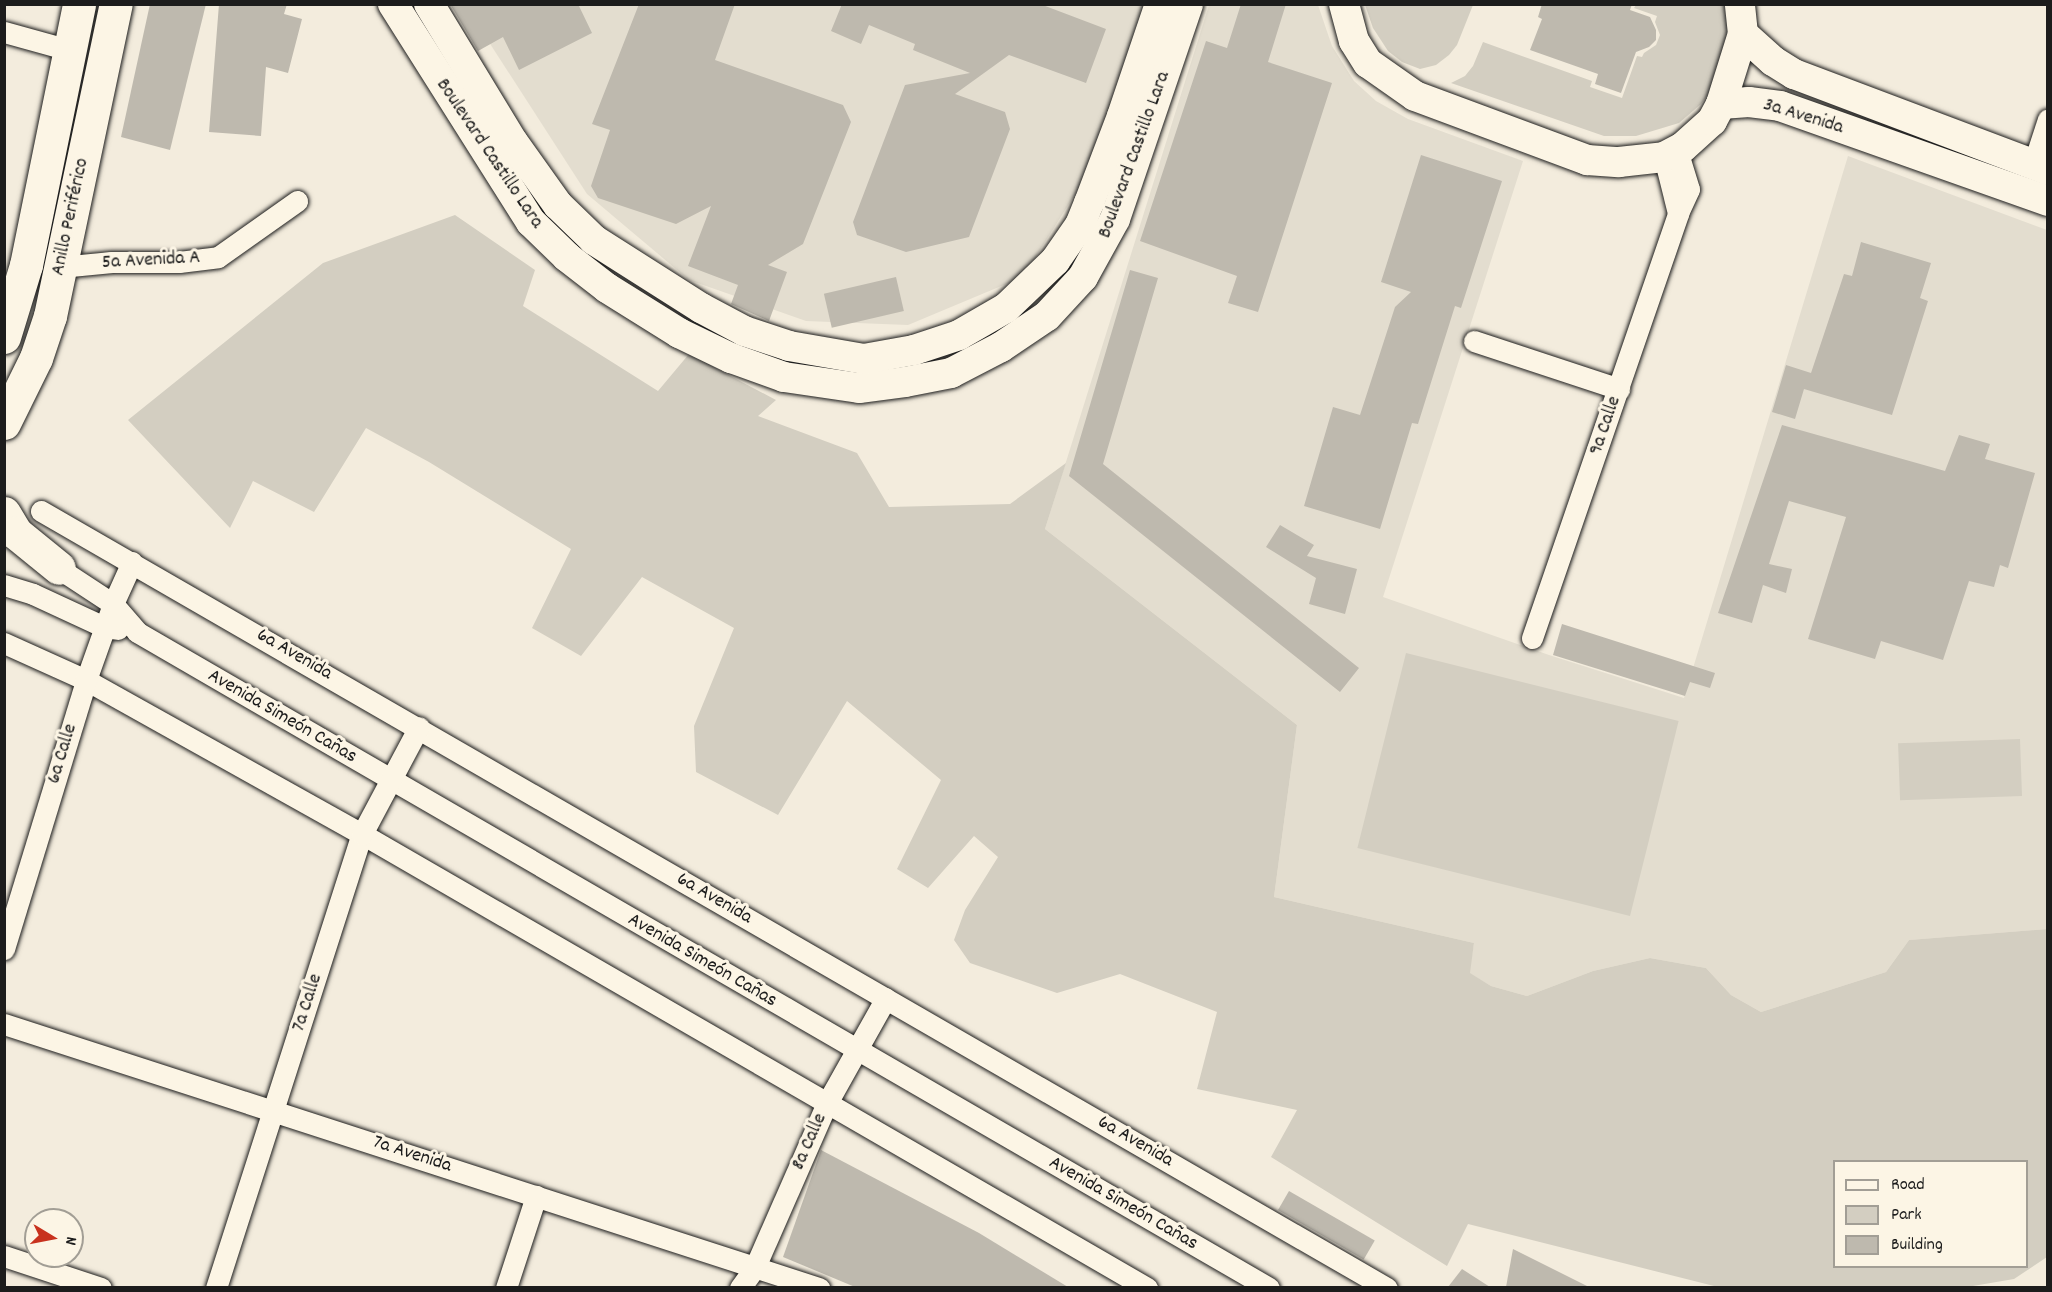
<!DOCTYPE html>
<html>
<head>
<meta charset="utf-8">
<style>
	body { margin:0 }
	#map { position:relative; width:2052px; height:1292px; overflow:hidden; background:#f3ecdd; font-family:Dekko,sans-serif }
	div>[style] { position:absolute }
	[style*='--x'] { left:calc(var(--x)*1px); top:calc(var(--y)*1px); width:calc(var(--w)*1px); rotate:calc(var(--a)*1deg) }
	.built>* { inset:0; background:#e3ddcf }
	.green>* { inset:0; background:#d3cec1; transform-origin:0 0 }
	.building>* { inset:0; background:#beb9ae; transform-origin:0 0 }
	.roads { filter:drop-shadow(0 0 2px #1c1c1c) drop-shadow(0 0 2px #1c1c1c) }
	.street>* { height:21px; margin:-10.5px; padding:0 10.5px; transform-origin:10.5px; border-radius:10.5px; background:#fcf5e5 }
	.secondary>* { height:30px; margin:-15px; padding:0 15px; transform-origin:15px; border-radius:15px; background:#fcf5e5 }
	.highway>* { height:33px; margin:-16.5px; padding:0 16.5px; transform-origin:16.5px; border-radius:16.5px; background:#fcf5e5 }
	span { translate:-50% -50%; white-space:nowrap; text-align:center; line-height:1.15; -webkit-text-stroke:6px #fcf5e5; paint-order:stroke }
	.street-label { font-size:20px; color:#1c1c1c }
	.frame { position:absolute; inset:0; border:6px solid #1c1c1c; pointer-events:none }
	.legend { position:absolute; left:1833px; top:1160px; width:195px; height:108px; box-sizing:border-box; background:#fcf5e5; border:2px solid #a29e95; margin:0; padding:8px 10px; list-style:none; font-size:18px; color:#1c1c1c }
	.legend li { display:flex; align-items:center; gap:12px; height:30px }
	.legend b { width:30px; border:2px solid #a29e95 }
	.north { position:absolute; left:24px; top:1208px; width:60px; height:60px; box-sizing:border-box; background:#fcf5e5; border:2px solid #a29e95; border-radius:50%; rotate:100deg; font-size:16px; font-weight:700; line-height:24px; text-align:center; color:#1c1c1c }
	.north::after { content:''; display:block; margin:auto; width:21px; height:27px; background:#c8321e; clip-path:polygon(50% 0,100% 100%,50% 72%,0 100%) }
</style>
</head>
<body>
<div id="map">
	<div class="built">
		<div style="clip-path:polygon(465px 5px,1144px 5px,1087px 175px,1023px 277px,908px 325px,806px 321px,689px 280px,587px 194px)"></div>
		<div style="clip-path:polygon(1209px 5px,1318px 5px,1332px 46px,1354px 81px,1376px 101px,1408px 119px,1523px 161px,1383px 597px,1549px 655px,1684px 698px,1848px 156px,2047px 230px,2047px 929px,1909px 940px,1886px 972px,1761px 1012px,1731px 995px,1706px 968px,1650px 958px,1593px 971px,1527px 996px,1491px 986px,1469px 973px,1474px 943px,1274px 897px,1297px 725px,1045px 529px)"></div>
	</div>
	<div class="green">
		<div style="clip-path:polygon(1365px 5px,1365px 4px,1473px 5px,1457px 45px,1449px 55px,1436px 65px,1420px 69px,1402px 62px,1388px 51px,1373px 28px)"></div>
		<div style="clip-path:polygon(1636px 5px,1724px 5px,1727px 25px,1726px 42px,1711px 90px,1701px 104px,1679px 123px,1636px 136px,1604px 136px,1451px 83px,1465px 76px,1473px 66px,1483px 42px,1592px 81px,1590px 87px,1622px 98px,1637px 56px,1642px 57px,1644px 53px,1656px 45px,1660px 35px,1655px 22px,1657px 16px,1634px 8px)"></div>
		<div style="clip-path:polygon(evenodd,455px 215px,535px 270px,523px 306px,658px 391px,689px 354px,776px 400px,758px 416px,857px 453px,889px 507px,1010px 504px,1066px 463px,1045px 529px,1297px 725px,1274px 897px,1474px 943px,1470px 973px,1491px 986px,1527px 996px,1593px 971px,1650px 958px,1706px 968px,1731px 995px,1761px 1012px,1886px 972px,1909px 940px,2047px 929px,2047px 1257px,2014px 1279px,1967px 1287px,1718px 1287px,1468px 1224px,1447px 1266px,1271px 1157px,1297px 1110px,1197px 1089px,1217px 1012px,1120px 974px,1057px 993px,970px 963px,954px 940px,965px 910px,998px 857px,974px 836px,928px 888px,897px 869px,941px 780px,847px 701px,778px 815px,696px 772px,694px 726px,734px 628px,642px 577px,581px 656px,532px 628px,571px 549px,429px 462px,366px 428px,314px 512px,253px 481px,230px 528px,128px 420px,323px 263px,455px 215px,1834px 1162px,2026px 1162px,2026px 1266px,1834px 1266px,1834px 1162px)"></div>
		<div style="left:1406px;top:653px;width:281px;height:201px;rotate:14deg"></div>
		<div style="left:2020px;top:739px;width:57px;height:122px;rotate:88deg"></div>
	</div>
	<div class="building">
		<div style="clip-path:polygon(150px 4px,206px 4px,170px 150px,121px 137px)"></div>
		<div style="clip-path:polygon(219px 4px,287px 4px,284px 14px,302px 19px,288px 73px,266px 67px,261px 136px,209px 132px)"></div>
		<div style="clip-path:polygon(450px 4px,578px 4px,592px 33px,519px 70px,503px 37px,478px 51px)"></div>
		<div style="clip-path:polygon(639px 4px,735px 4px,715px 60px,843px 105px,851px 122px,803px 244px,768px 265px,787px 272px,769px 321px,731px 304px,738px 285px,688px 266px,711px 206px,676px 224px,598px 198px,591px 186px,610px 130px,592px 124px)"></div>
		<div style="clip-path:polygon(842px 4px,1040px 4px,1106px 29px,1086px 83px,1009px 55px,955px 94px,1005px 112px,1010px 129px,969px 237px,906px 252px,857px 235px,853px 222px,905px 85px,970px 73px,913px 50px,915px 44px,869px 25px,861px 44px,831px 31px)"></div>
		<div style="clip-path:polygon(1241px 4px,1286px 4px,1268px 62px,1332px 83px,1258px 312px,1228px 303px,1237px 276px,1140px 241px,1206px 41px,1227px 48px)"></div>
		<div style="clip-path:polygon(1542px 4px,1632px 4px,1630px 10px,1650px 17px,1656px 30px,1656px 40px,1649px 47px,1636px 52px,1621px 93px,1595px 84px,1598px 74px,1530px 50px,1542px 19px,1538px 17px)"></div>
		<div style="clip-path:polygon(1421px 155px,1502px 181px,1461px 308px,1455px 306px,1418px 424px,1412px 423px,1380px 529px,1304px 506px,1333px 407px,1360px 415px,1395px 307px,1411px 292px,1381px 282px)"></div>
		<div style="clip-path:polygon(1861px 242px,1931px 263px,1920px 298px,1928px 301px,1892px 415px,1804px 389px,1795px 419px,1772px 412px,1786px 365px,1811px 373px,1844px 274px,1852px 276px)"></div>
		<div style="clip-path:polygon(1130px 270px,1158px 278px,1103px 464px,1359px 668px,1340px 692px,1069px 476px)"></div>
		<div style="left:896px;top:277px;width:35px;height:74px;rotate:77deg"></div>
		<div style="clip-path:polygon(1782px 425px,1945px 471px,1959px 435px,1990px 444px,1985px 459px,2035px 473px,2008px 568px,2000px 565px,1994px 587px,1969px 581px,1943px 660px,1881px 641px,1875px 659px,1808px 639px,1846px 517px,1789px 501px,1769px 564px,1792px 569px,1786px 593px,1763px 585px,1752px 623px,1718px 613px)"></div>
		<div style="clip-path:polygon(1280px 525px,1314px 545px,1307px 556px,1357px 569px,1345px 614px,1309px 604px,1316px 578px,1266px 547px)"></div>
		<div style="clip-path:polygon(1562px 624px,1715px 673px,1710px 688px,1690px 682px,1685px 696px,1553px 655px)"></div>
		<div style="clip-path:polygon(821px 1150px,979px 1233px,1068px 1287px,855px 1287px,783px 1257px)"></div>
		<div style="left:1289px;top:1191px;width:99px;height:22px;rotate:30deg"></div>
		<div style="clip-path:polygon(1513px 1249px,1589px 1287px,1506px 1287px)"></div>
		<div style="clip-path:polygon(1462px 1269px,1490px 1287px,1448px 1287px)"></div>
	</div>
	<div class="roads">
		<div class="street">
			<div style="--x:4;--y:32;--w:67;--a:15.5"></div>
			<div style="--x:1664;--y:157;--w:58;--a:76"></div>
			<div style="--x:2033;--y:165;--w:48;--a:-71.9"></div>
			<div style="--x:60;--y:267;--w:52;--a:-5.5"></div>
			<div style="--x:112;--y:262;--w:67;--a:0"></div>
			<div style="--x:179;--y:262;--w:39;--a:-7"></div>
			<div style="--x:218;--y:257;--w:97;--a:-35.3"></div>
			<div style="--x:1474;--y:341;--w:153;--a:18.3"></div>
			<div style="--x:41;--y:511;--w:1554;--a:30"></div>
			<div style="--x:49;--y:562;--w:77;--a:33.3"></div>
			<div style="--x:113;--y:604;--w:37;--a:49"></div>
			<div style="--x:137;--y:632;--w:1308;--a:30.09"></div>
			<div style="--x:4;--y:585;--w:30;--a:17"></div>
			<div style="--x:33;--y:594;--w:78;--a:24.9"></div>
			<div style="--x:104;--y:627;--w:14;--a:8"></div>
			<div style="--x:1532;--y:638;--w:449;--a:-71"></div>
			<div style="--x:1678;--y:213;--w:26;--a:-65"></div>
			<div style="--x:1689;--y:189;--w:41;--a:-107.1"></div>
			<div style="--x:4;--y:643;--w:90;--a:24.3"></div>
			<div style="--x:86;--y:680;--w:316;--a:29.2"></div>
			<div style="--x:362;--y:834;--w:907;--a:30.04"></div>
			<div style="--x:4;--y:949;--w:281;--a:-73"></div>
			<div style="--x:86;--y:680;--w:81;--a:-70.4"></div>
			<div style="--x:113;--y:604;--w:46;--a:-65.7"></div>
			<div style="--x:4;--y:1024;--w:857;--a:17.95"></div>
			<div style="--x:4;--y:1256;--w:102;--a:18.3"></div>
			<div style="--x:216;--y:1288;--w:477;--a:-72.2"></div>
			<div style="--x:362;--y:834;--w:121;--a:-62"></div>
			<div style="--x:506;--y:1288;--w:97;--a:-71.9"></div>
			<div style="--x:740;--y:1288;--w:26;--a:-54"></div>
			<div style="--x:755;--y:1267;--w:179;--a:-66.3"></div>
			<div style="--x:827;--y:1103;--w:120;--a:-60.7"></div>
		</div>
		<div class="secondary">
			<div style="--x:393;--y:4;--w:258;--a:57.7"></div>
			<div style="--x:531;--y:222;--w:50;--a:44.2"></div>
			<div style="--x:567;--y:257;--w:51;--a:37.8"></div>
			<div style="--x:607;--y:288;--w:85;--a:32"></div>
			<div style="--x:679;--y:333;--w:58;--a:25.7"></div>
			<div style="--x:731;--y:358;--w:56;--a:19.7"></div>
			<div style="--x:784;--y:377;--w:76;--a:8.3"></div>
			<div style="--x:859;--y:388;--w:46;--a:-7.4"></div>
			<div style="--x:905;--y:382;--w:47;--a:-11.1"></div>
			<div style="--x:951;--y:373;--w:56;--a:-27.5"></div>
			<div style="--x:1001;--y:347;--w:55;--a:-34"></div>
			<div style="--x:1047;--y:316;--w:53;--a:-47.3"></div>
			<div style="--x:1083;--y:277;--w:66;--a:-61.1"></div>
			<div style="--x:1115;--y:219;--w:227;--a:-71.2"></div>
			<div style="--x:429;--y:4;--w:162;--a:58.7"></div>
			<div style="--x:513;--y:142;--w:77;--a:54.5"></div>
			<div style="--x:558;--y:205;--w:50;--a:44.2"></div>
			<div style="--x:594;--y:240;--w:127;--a:32.4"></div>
			<div style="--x:701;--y:308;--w:49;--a:28.1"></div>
			<div style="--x:744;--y:331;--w:47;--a:18.4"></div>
			<div style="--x:789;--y:346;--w:76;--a:9.8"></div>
			<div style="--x:864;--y:359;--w:51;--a:-10.2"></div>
			<div style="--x:914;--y:350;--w:47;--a:-18.4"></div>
			<div style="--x:959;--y:335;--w:54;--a:-29.9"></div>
			<div style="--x:1006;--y:308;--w:68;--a:-43.8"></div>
			<div style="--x:1055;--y:261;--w:44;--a:-55.2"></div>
			<div style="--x:1080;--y:225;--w:24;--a:-68"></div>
			<div style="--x:1089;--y:203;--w:93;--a:-69.2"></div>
			<div style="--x:1122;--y:116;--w:118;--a:-71.3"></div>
			<div style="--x:1344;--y:4;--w:38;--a:75"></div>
			<div style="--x:1354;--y:41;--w:26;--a:58"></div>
			<div style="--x:1368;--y:63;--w:57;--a:35.1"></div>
			<div style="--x:1415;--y:96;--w:184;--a:20.4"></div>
			<div style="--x:1587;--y:160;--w:32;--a:4"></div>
			<div style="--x:1619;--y:162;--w:45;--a:-6.3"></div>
			<div style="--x:1664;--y:157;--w:21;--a:-28"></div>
			<div style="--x:1683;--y:147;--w:39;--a:-42"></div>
			<div style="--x:1712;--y:121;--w:19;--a:-62"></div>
			<div style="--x:1721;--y:104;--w:73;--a:-72.6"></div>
			<div style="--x:1743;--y:34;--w:30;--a:-96"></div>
			<div style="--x:1743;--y:34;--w:40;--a:42"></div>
			<div style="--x:1773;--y:61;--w:25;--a:32"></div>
			<div style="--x:1794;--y:74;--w:272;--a:20.7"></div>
			<div style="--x:1721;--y:104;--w:28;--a:-4"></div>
			<div style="--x:1749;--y:102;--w:31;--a:7"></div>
			<div style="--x:1780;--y:106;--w:284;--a:19.5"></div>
		</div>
		<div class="highway">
			<div style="--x:4;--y:337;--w:75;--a:-73"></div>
			<div style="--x:26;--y:265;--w:266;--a:-78.5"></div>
			<div style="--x:4;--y:423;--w:72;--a:-63.8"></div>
			<div style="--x:36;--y:358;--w:44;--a:-71.6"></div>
			<div style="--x:50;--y:316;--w:319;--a:-78.1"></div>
			<div style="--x:4;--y:513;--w:23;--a:59"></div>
			<div style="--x:16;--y:533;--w:55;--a:39.1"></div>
		</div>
	</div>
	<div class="street-label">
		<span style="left:1803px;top:117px;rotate:17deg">3a Avenida</span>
		<span style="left:489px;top:154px;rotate:56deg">Boulevard Castillo Lara</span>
		<span style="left:1135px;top:155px;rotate:-70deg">Boulevard Castillo Lara</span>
		<span style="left:71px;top:217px;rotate:-78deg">Anillo Periférico</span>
		<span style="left:151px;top:261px;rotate:-3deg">5a Avenida A</span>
		<span style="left:1606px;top:426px;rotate:-71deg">9a Calle</span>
		<span style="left:294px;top:655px;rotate:30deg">6a Avenida</span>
		<span style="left:282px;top:717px;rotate:30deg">Avenida Simeón Cañas</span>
		<span style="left:63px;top:754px;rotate:-73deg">6a Calle</span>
		<span style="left:714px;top:899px;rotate:30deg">6a Avenida</span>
		<span style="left:702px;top:961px;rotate:30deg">Avenida Simeón Cañas</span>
		<span style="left:308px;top:1003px;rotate:-72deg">7a Calle</span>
		<span style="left:810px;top:1142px;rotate:-66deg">8a Calle</span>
		<span style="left:1135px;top:1142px;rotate:30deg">6a Avenida</span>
		<span style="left:412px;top:1155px;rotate:18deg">7a Avenida</span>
		<span style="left:1123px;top:1204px;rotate:30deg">Avenida Simeón Cañas</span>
	</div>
	<div class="frame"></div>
	<ul class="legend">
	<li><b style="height:8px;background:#fcf5e5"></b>Road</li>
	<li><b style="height:16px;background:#d3cec1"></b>Park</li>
	<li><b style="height:16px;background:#beb9ae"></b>Building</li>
	</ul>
	<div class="north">N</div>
</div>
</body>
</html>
